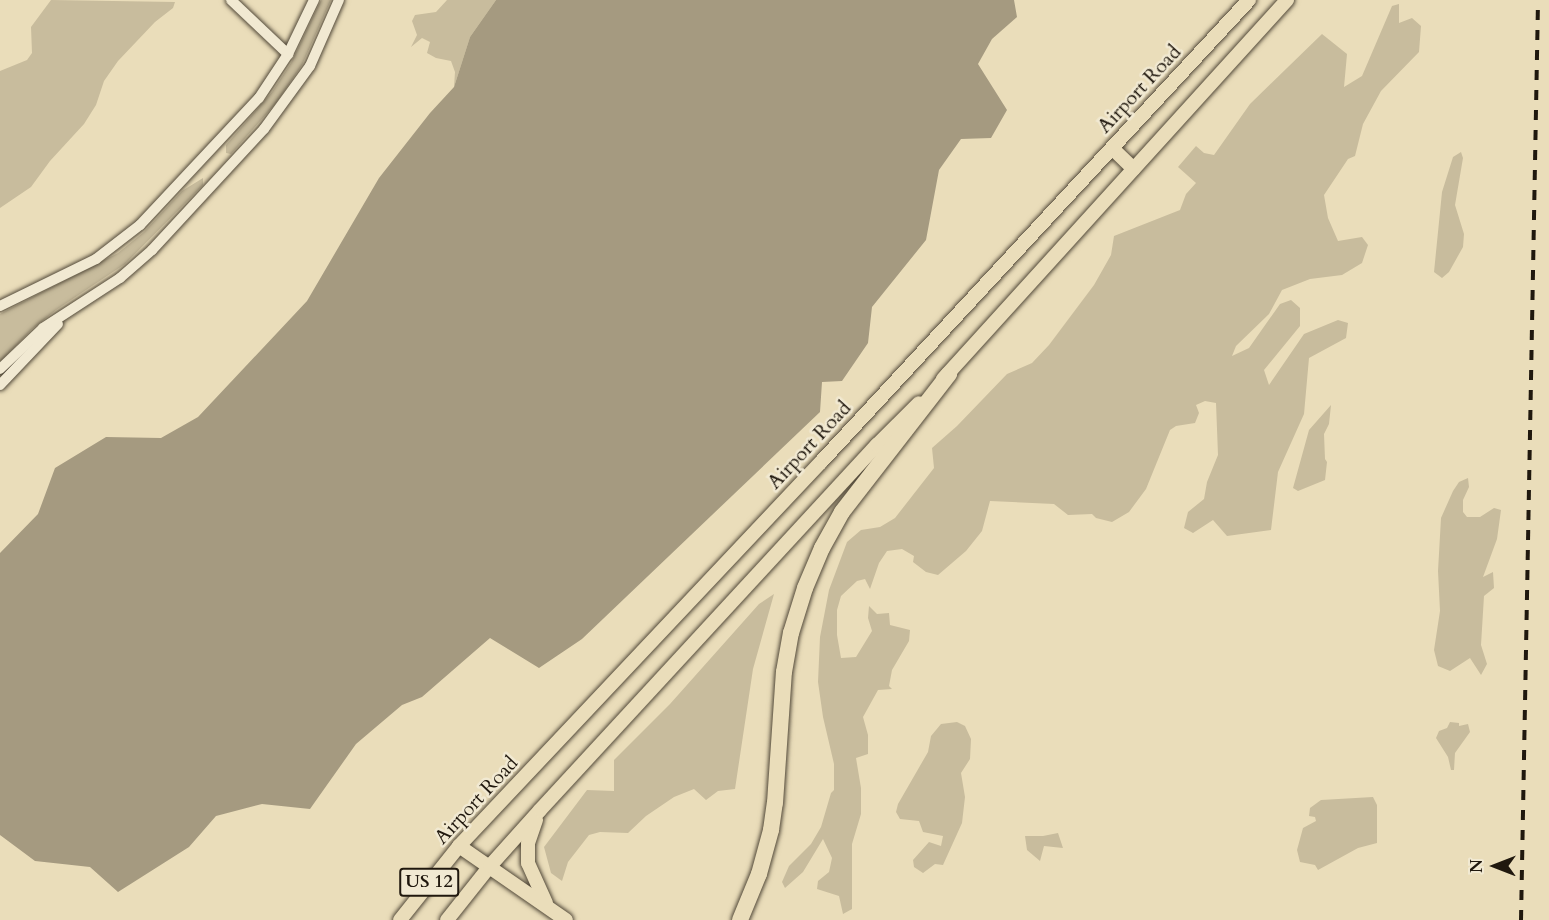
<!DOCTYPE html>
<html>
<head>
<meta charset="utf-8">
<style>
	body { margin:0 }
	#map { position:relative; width:1549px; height:920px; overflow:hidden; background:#eaddba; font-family:Cardo,serif }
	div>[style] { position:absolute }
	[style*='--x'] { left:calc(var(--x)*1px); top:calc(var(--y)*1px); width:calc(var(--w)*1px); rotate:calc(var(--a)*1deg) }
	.green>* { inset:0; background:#c8bc9d }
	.water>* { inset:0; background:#a59a80 }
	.roads { filter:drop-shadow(0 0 2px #524939) drop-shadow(0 0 2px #524939) }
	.minor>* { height:10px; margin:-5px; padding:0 5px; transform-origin:5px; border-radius:5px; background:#f1e9d2 }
	.major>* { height:14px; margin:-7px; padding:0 7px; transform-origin:7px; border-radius:7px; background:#eaddba }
	.highway>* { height:16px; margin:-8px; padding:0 8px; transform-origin:8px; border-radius:8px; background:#eaddba }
	.rail>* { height:4px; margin-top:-2px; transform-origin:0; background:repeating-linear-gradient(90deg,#20180e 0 10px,transparent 0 20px) }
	span { translate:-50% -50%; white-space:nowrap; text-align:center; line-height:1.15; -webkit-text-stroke:5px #f1e9d2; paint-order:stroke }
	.shield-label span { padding:2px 4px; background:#f1e9d2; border:2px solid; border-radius:4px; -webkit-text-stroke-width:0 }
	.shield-label { font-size:18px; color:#20180e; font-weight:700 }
	.street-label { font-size:20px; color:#20180e }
	.north { position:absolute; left:1465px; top:836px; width:60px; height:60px; -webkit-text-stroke:4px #f1e9d2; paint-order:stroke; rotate:270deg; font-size:16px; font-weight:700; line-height:24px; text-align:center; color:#20180e }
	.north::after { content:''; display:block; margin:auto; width:21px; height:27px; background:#20180e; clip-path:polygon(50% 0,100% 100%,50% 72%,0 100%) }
</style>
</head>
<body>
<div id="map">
	<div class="green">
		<div style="clip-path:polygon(51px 0,175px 2px,173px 8px,155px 22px,118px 61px,104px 81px,96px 105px,84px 124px,50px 161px,31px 187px,0 208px,0 71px,27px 60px,32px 53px,31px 27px)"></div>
		<div style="clip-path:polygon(321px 0,331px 0,302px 65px,276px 103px,231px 154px,226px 153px,226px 145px,272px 92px,291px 63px)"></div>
		<div style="clip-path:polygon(447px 0,496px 0,470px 37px,454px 87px,455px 72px,451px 61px,436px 58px,427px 53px,430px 42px,422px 38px,411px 47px,417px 35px,412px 21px,415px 15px,436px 12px)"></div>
		<div style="clip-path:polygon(1399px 4px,1399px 23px,1412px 18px,1421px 26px,1419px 52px,1381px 91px,1363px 124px,1355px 156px,1348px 159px,1324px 195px,1328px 218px,1338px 241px,1362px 237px,1368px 245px,1362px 263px,1342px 275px,1310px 279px,1282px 290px,1269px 314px,1236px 346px,1232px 356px,1249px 348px,1280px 304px,1291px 300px,1300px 308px,1300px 326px,1264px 370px,1269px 385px,1304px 334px,1338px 320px,1348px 323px,1346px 338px,1309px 358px,1304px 414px,1278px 472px,1271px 530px,1227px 536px,1213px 520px,1193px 533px,1184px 528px,1188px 512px,1204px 499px,1207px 482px,1218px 455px,1216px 403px,1205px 401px,1196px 405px,1199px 413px,1195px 423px,1176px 426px,1170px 430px,1146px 489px,1129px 512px,1112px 522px,1096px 518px,1092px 514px,1068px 515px,1054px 504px,990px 501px,982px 531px,966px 551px,938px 575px,926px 572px,913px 562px,914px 556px,902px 549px,887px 551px,879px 563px,870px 589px,865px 579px,857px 581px,841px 596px,837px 610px,837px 635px,841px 658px,856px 657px,872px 631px,868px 618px,869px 606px,877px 614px,889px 613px,890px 625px,910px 630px,909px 641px,892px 670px,889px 686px,892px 689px,878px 690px,863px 717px,868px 735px,868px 754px,856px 758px,861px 788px,861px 814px,852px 844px,852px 909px,843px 914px,839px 896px,817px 889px,818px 881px,829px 872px,832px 858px,823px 839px,803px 872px,785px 888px,782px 882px,789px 866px,811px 844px,821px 827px,831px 793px,834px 790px,834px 764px,823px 717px,818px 682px,820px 637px,829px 590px,847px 542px,861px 530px,880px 527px,895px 518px,934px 468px,932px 448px,957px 426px,1007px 374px,1032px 363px,1049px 345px,1094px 285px,1111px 255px,1114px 236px,1180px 210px,1186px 194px,1196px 183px,1178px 167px,1196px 146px,1204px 153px,1214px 155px,1250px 104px,1322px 34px,1347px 54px,1344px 87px,1362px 76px,1392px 6px)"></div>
		<div style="clip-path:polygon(1461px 152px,1463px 158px,1455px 205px,1464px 234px,1463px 247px,1449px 272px,1442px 278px,1434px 272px,1442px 192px,1453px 157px)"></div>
		<div style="clip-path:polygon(203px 178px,203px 185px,125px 264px,56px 310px,32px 329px,0 362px,0 314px,118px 253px,144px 232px,182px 191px)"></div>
		<div style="clip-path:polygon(1331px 405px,1329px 424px,1324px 434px,1325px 459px,1327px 462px,1325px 480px,1298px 491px,1293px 488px,1309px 430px)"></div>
		<div style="clip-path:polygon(1468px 478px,1469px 487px,1463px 500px,1463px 512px,1467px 517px,1480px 517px,1494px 508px,1501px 510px,1497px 539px,1483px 577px,1493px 572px,1494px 588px,1484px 596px,1481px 645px,1487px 664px,1481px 675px,1470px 658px,1450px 671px,1438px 666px,1434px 650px,1440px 611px,1438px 571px,1441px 518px,1453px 491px,1459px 482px)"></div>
		<div style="clip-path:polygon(774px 594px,753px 669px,735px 789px,718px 791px,706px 800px,694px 789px,674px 797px,646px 816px,628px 833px,600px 832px,589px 835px,568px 862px,562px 881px,551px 873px,544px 847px,587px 790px,614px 791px,614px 760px,670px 704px,759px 604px)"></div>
		<div style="clip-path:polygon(957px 722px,965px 726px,971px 739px,970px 759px,961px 773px,965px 797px,962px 823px,943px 865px,935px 864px,923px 873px,914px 867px,913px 860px,929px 842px,941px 846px,943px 836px,923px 832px,919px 821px,900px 819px,896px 812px,898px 804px,928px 752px,931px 736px,941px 724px)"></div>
		<div style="clip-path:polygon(1450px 722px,1459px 723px,1459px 726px,1468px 724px,1470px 732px,1455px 753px,1454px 770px,1451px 770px,1448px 757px,1436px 738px,1439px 731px,1447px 728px)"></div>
		<div style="clip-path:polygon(1373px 797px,1377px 805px,1377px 843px,1358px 848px,1318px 870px,1315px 865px,1300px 862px,1297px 850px,1303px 828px,1316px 821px,1315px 817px,1309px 816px,1310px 808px,1321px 800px)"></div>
		<div style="clip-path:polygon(1058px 833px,1063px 848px,1044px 846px,1040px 861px,1027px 850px,1025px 836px,1043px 836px)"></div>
	</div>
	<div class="water">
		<div style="clip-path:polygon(496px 0,1014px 0,1017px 17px,992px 39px,978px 64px,1007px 110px,991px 138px,961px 139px,939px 170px,926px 240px,872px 307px,868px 343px,842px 381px,822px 382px,820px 412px,582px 639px,539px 668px,490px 638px,422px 697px,402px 705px,356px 744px,310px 809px,262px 804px,216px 816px,189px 847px,118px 892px,90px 867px,35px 861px,0 835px,0 553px,38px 514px,55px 468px,106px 437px,161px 438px,198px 417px,307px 301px,379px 178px,430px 113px,454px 87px,470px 37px)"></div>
	</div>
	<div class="roads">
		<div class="minor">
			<div style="--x:231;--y:0;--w:79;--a:43.5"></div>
			<div style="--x:0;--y:306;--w:107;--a:-26.1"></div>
			<div style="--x:96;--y:259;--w:56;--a:-37.7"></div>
			<div style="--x:140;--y:225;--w:174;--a:-46.9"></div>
			<div style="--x:259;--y:98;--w:53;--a:-56.6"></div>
			<div style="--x:288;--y:54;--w:60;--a:-64.3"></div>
			<div style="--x:0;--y:369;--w:59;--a:-43.6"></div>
			<div style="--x:43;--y:328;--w:92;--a:-33"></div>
			<div style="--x:120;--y:278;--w:43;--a:-41.2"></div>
			<div style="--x:152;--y:250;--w:165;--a:-47.2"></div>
			<div style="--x:264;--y:129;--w:78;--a:-53.9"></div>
			<div style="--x:310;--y:66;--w:72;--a:-66.3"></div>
			<div style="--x:0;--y:385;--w:84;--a:-46.4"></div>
		</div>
		<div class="major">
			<div style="--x:1112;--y:148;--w:30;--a:44"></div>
			<div style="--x:943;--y:379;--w:512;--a:-47.77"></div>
			<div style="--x:536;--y:820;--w:24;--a:109"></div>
			<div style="--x:528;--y:843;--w:20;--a:90"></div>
			<div style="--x:528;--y:863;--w:44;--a:65.8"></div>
			<div style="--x:459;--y:846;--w:130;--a:34.7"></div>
			<div style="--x:400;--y:920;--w:95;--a:-51.4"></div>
			<div style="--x:459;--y:846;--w:528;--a:-46.69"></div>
			<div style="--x:821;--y:462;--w:630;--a:-47.19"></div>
			<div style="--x:447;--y:920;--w:69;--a:-51.5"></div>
			<div style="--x:490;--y:866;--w:75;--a:-48.2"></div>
			<div style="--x:540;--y:810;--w:497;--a:-47.3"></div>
			<div style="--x:877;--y:445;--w:59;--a:-45"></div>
		</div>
		<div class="highway">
			<div style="--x:740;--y:920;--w:50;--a:-67.6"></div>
			<div style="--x:759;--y:874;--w:46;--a:-74.7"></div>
			<div style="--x:771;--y:830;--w:27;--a:-82"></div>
			<div style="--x:775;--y:803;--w:131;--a:-86.1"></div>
			<div style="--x:784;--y:672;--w:40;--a:-80"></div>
			<div style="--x:791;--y:633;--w:47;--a:-72.7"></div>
			<div style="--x:805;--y:588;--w:43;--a:-67"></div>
			<div style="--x:822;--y:548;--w:41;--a:-60.9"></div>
			<div style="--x:842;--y:512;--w:175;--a:-52.2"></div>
		</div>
	</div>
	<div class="rail">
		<div style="--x:1521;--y:920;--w:920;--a:-88.94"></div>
	</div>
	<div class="shield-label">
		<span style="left:429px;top:882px">US 12</span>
	</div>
	<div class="street-label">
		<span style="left:1139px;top:89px;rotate:-47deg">Airport Road</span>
		<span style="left:809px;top:445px;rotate:-47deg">Airport Road</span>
		<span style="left:476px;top:800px;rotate:-47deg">Airport Road</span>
	</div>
	<div class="north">N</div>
</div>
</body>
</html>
